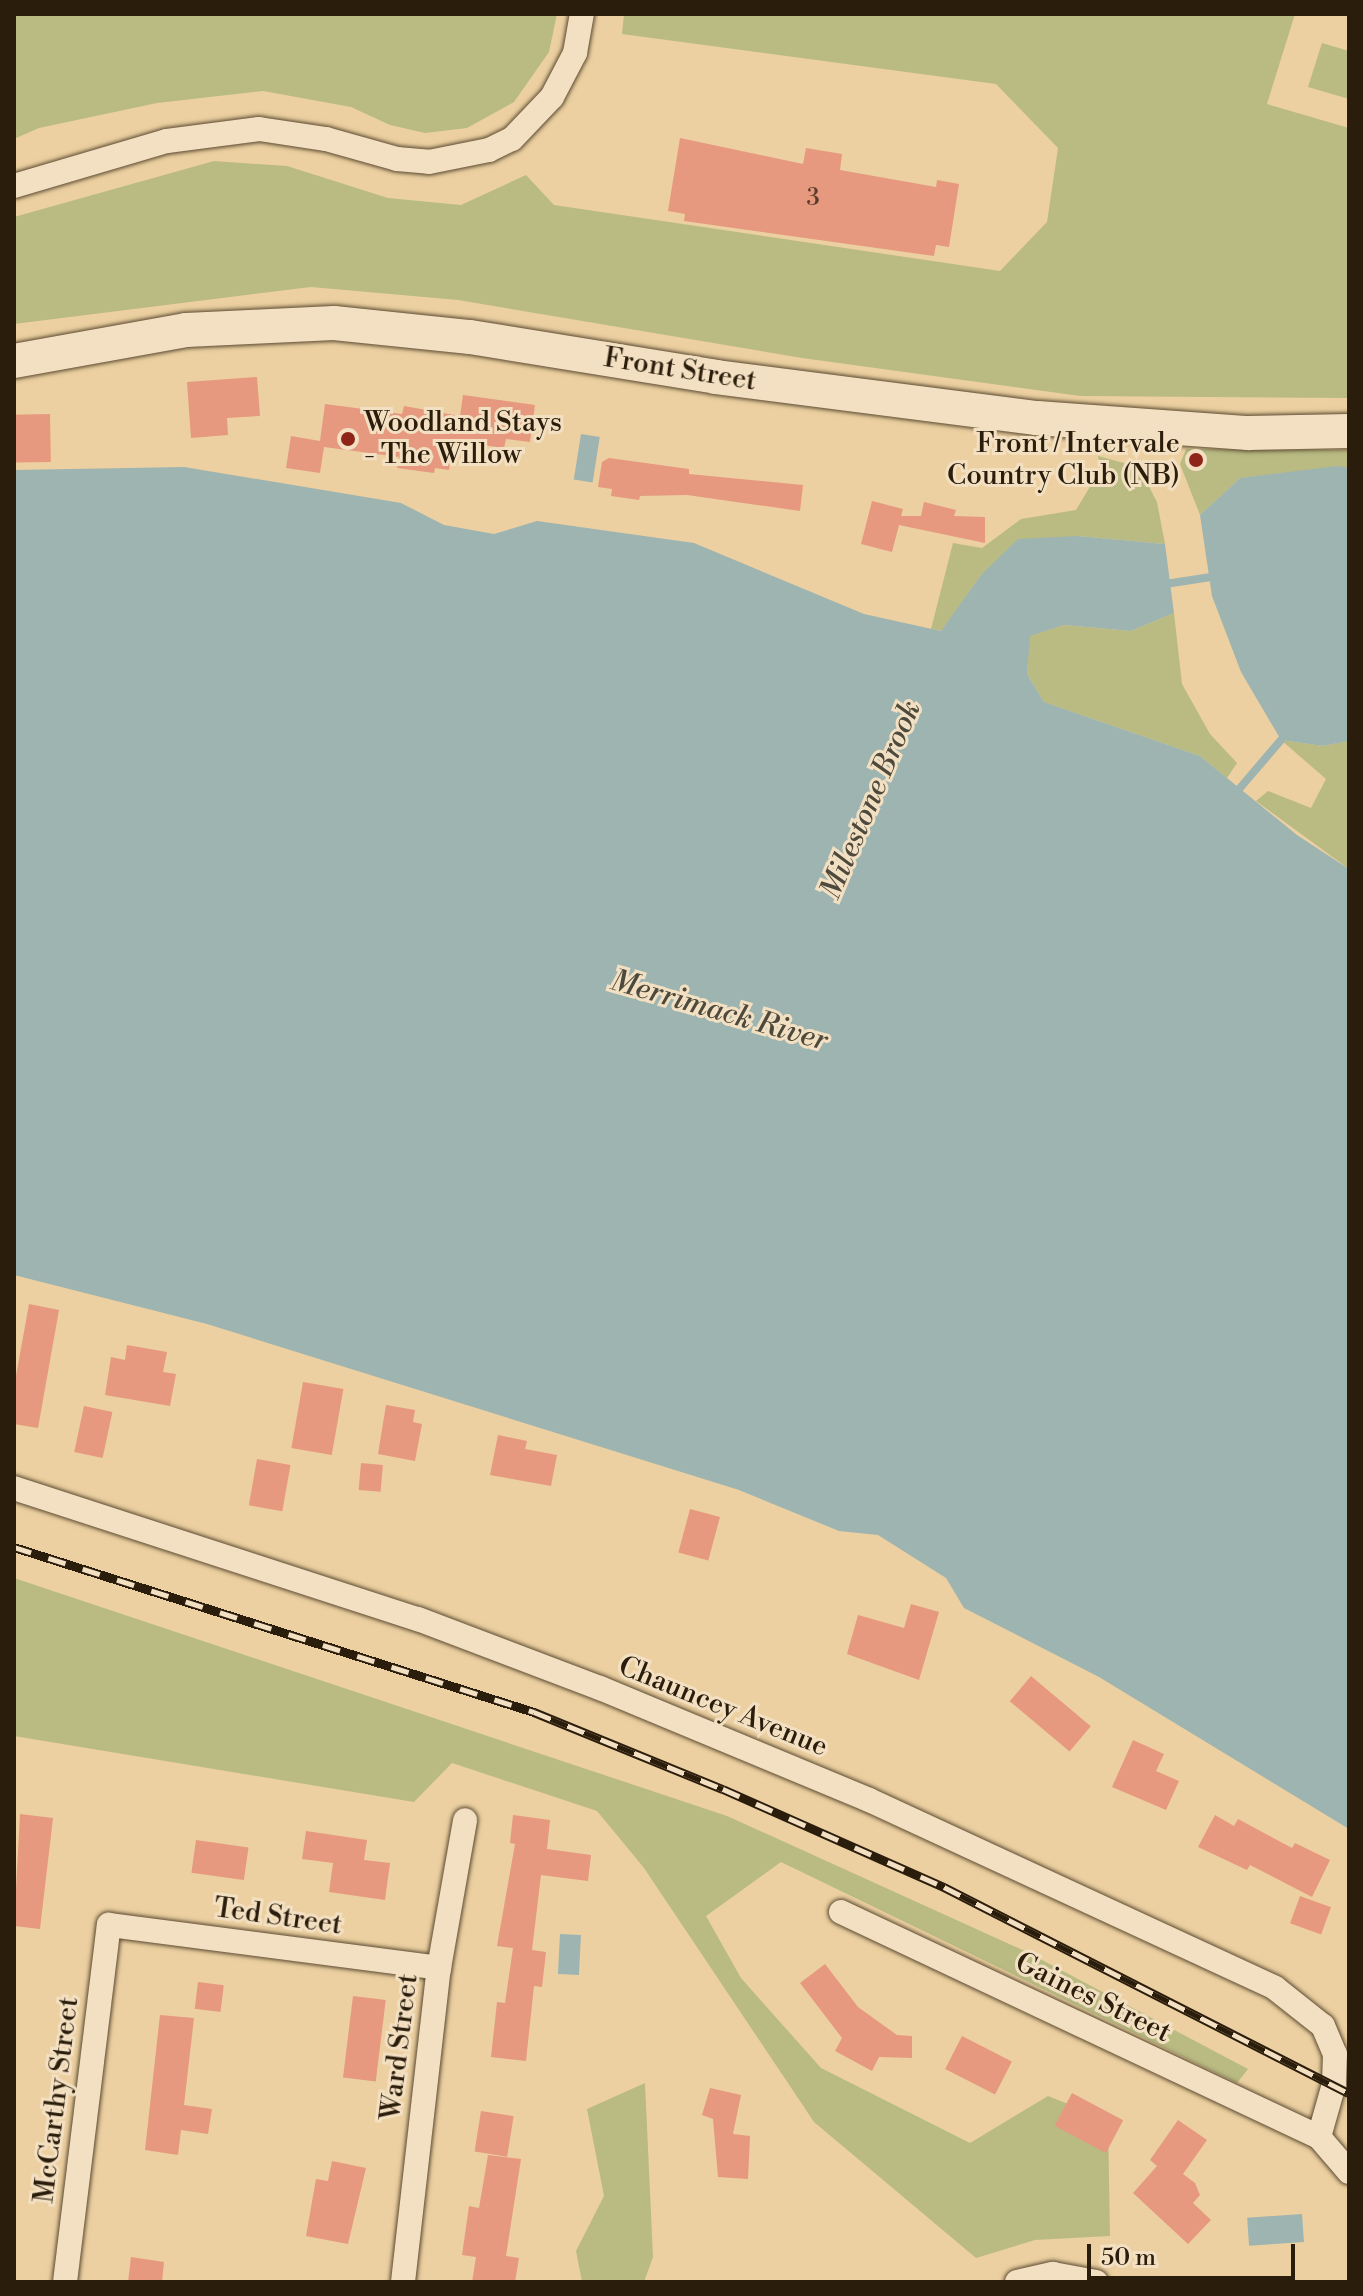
<!DOCTYPE html>
<html>
<head>
<meta charset="utf-8">
<style>
	body { margin:0 }
	#map { position:relative; width:1363px; height:2296px; overflow:hidden; background:#ecd0a1; font-family:"Libre Bodoni",serif }
	div>[style] { position:absolute }
	[style*='--x'] { left:calc(var(--x)*1px); top:calc(var(--y)*1px); width:calc(var(--w)*1px); rotate:calc(var(--a)*1deg) }
	.green>* { inset:0; background:#b9bb83 }
	.water>* { inset:0; background:#9db4b0; transform-origin:0 0 }
	.stream>* { height:8px; margin:-4px; padding:0 4px; transform-origin:4px; border-radius:4px; background:#9db4b0 }
	.building>* { inset:0; background:#e6997f; transform-origin:0 0 }
	.roads { filter:drop-shadow(0 0 2px #5b4a31) drop-shadow(0 0 2px #5b4a31) }
	.minor>* { height:24px; margin:-12px; padding:0 12px; transform-origin:12px; border-radius:12px; background:#f3e0c2 }
	.secondary>* { height:34px; margin:-17px; padding:0 17px; transform-origin:17px; border-radius:17px; background:#f3e0c2 }
	.rail>* { height:9px; margin-top:-4.5px; transform-origin:0; background:repeating-linear-gradient(90deg,#f3e0c2 0 18px,#2b1d0c 0 36px); box-sizing:border-box; border-block:2px solid #2b1d0c }
	.dots>* { width:22px; height:22px; translate:-50% -50%; box-sizing:border-box; border:4px solid #f3e0c2; border-radius:50% }
	span { translate:-50% -50%; white-space:nowrap; text-align:center; line-height:1.15; -webkit-text-stroke:6px #f3e0c2; paint-order:stroke }
	.number-label { font-size:24px; color:#5a3c29 }
	.number-label span { -webkit-text-stroke-width:0 }
	.street-label { font-size:28px; color:#2b1d0c }
	.poi-label { font-size:28px; color:#2b1d0c }
	.left { translate:0 -50%; text-align:left }
	.right { translate:-100% -50%; text-align:right }
	.water-label { font-size:30px; color:#4d4a3d; font-style:italic }
	.frame { position:absolute; inset:0; border:16px solid #2b1d0c; pointer-events:none }
	.scale { position:absolute; left:1087px; top:2244px; width:208px; height:36px; box-sizing:border-box; border:4px solid #2b1d0c; border-top:0; padding-left:10px; font-size:24px; line-height:28px; white-space:nowrap; color:#2b1d0c; -webkit-text-stroke:6px #f3e0c2; paint-order:stroke }
</style>
</head>
<body>
<div id="map">
	<div class="green">
		<div style="clip-path:polygon(14px 14px,557px 14px,549px 52px,514px 102px,467px 128px,425px 133px,390px 125px,351px 107px,263px 91px,157px 103px,39px 128px,14px 139px)"></div>
		<div style="clip-path:polygon(624px 14px,1295px 14px,1267px 104px,1349px 128px,1349px 398px,1080px 396px,802px 358px,458px 300px,311px 287px,14px 324px,14px 217px,214px 161px,287px 166px,388px 198px,461px 205px,526px 175px,554px 205px,1000px 271px,1047px 222px,1058px 148px,996px 84px,622px 34px)"></div>
		<div style="clip-path:polygon(1322px 43px,1349px 51px,1349px 99px,1308px 87px)"></div>
		<div style="clip-path:polygon(1186px 449px,1349px 450px,1349px 468px,1240px 478px,1200px 515px,1180px 464px)"></div>
		<div style="clip-path:polygon(1098px 456px,1124px 463px,1146px 481px,1157px 502px,1165px 544px,1078px 536px,981px 575px,942px 631px,931px 629px,953px 543px,982px 548px,1021px 519px,1076px 510px,1100px 470px)"></div>
		<div style="clip-path:polygon(1174px 613px,1182px 684px,1210px 734px,1237px 763px,1227px 778px,1200px 756px,1044px 702px,1027px 674px,1029px 636px,1064px 625px,1131px 631px)"></div>
		<div style="clip-path:polygon(1281px 740px,1323px 746px,1349px 741px,1349px 869px,1256px 801px,1268px 791px,1311px 808px,1326px 779px)"></div>
		<div style="clip-path:polygon(14px 1578px,727px 1816px,1027px 1952px,1248px 2069px,1237px 2083px,781px 1862px,706px 1916px,741px 1978px,821px 2068px,970px 2143px,1048px 2096px,1108px 2120px,1110px 2236px,1035px 2240px,976px 2258px,814px 2122px,644px 1868px,597px 1811px,452px 1763px,414px 1802px,14px 1736px)"></div>
		<div style="clip-path:polygon(645px 2083px,653px 2257px,644px 2282px,582px 2282px,576px 2251px,604px 2196px,587px 2109px)"></div>
	</div>
	<div class="water">
		<div style="left:581px;top:434px;width:19px;height:46px;rotate:9deg"></div>
		<div style="clip-path:polygon(1338px 466px,1349px 468px,1349px 741px,1323px 746px,1281px 740px,1241px 672px,1212px 596px,1200px 515px,1240px 478px)"></div>
		<div style="clip-path:polygon(184px 467px,401px 503px,444px 525px,494px 534px,537px 521px,694px 543px,864px 614px,941px 631px,981px 575px,1018px 539px,1078px 536px,1165px 544px,1174px 613px,1131px 631px,1064px 625px,1030px 636px,1027px 674px,1044px 702px,1200px 756px,1297px 835px,1349px 869px,1349px 1829px,1099px 1677px,964px 1608px,946px 1578px,878px 1535px,839px 1531px,739px 1490px,207px 1324px,14px 1275px,14px 470px)"></div>
		<div style="left:560px;top:1934px;width:21px;height:40px;rotate:3deg"></div>
		<div style="left:1302px;top:2214px;width:28px;height:55px;rotate:86deg"></div>
	</div>
	<div class="stream">
		<div style="--x:1159;--y:585;--w:59;--a:-8.8"></div>
		<div style="--x:1240;--y:788;--w:63;--a:-49.5"></div>
	</div>
	<div class="building">
		<div style="clip-path:polygon(680px 138px,803px 164px,806px 148px,842px 154px,840px 170px,936px 187px,937px 180px,959px 184px,949px 247px,936px 245px,934px 256px,684px 221px,685px 214px,668px 211px)"></div>
		<div style="clip-path:polygon(257px 377px,260px 416px,227px 418px,228px 435px,191px 438px,187px 382px)"></div>
		<div style="clip-path:polygon(463px 395px,535px 405px,530px 442px,506px 439px,504px 448px,453px 441px,449px 470px,435px 468px,434px 473px,397px 468px,399px 457px,324px 447px,320px 473px,286px 468px,291px 436px,320px 441px,325px 404px,402px 414px,404px 406px,460px 416px)"></div>
		<div style="left:50px;top:414px;width:48px;height:36px;rotate:89deg"></div>
		<div style="clip-path:polygon(609px 458px,689px 469px,689px 474px,803px 485px,800px 511px,687px 495px,640px 496px,639px 500px,611px 496px,612px 489px,598px 487px,602px 462px)"></div>
		<div style="clip-path:polygon(872px 501px,903px 509px,901px 516px,921px 516px,924px 502px,956px 510px,954px 516px,985px 517px,985px 543px,899px 525px,892px 552px,861px 544px)"></div>
		<div style="clip-path:polygon(29px 1304px,59px 1310px,38px 1428px,14px 1424px,14px 1387px)"></div>
		<div style="clip-path:polygon(127px 1345px,167px 1352px,163px 1372px,176px 1374px,170px 1406px,105px 1395px,111px 1357px,125px 1360px)"></div>
		<div style="left:303px;top:1382px;width:41px;height:67px;rotate:10deg"></div>
		<div style="clip-path:polygon(386px 1405px,415px 1410px,413px 1422px,422px 1424px,415px 1461px,378px 1454px)"></div>
		<div style="left:84px;top:1406px;width:29px;height:47px;rotate:12deg"></div>
		<div style="clip-path:polygon(498px 1435px,527px 1441px,525px 1449px,557px 1455px,551px 1486px,490px 1475px)"></div>
		<div style="left:257px;top:1459px;width:34px;height:47px;rotate:10deg"></div>
		<div style="left:361px;top:1463px;width:22px;height:27px;rotate:5deg"></div>
		<div style="left:690px;top:1509px;width:31px;height:45px;rotate:15deg"></div>
		<div style="clip-path:polygon(911px 1604px,939px 1612px,919px 1680px,847px 1654px,858px 1615px,904px 1628px)"></div>
		<div style="left:1031px;top:1676px;width:78px;height:33px;rotate:40deg"></div>
		<div style="clip-path:polygon(1133px 1740px,1164px 1754px,1156px 1771px,1179px 1781px,1166px 1810px,1112px 1787px)"></div>
		<div style="clip-path:polygon(20px 1814px,53px 1818px,40px 1929px,14px 1926px)"></div>
		<div style="clip-path:polygon(513px 1815px,550px 1820px,547px 1849px,591px 1855px,588px 1881px,541px 1875px,532px 1950px,546px 1952px,542px 1987px,534px 1986px,526px 2061px,491px 2057px,497px 2002px,505px 2003px,513px 1948px,497px 1946px,515px 1844px,510px 1843px)"></div>
		<div style="clip-path:polygon(1215px 1815px,1234px 1826px,1238px 1819px,1292px 1848px,1295px 1843px,1330px 1860px,1312px 1897px,1250px 1865px,1247px 1870px,1198px 1847px)"></div>
		<div style="clip-path:polygon(306px 1831px,367px 1840px,364px 1860px,390px 1863px,385px 1900px,329px 1892px,333px 1863px,302px 1859px)"></div>
		<div style="left:196px;top:1840px;width:53px;height:33px;rotate:8deg"></div>
		<div style="left:1300px;top:1896px;width:33px;height:29px;rotate:20deg"></div>
		<div style="clip-path:polygon(825px 1964px,858px 2007px,897px 2035px,912px 2036px,912px 2058px,879px 2057px,872px 2071px,835px 2051px,842px 2038px,800px 1983px)"></div>
		<div style="left:198px;top:1982px;width:26px;height:27px;rotate:7deg"></div>
		<div style="left:353px;top:1996px;width:33px;height:82px;rotate:7deg"></div>
		<div style="clip-path:polygon(160px 2015px,194px 2018px,184px 2105px,212px 2109px,208px 2134px,181px 2130px,178px 2155px,145px 2150px)"></div>
		<div style="left:962px;top:2036px;width:56px;height:37px;rotate:27deg"></div>
		<div style="clip-path:polygon(710px 2088px,741px 2095px,733px 2134px,750px 2136px,748px 2179px,718px 2177px,713px 2119px,702px 2115px)"></div>
		<div style="left:1072px;top:2093px;width:58px;height:37px;rotate:28deg"></div>
		<div style="left:481px;top:2111px;width:33px;height:41px;rotate:9deg"></div>
		<div style="clip-path:polygon(1178px 2120px,1207px 2140px,1183px 2174px,1195px 2183px,1200px 2195px,1193px 2203px,1211px 2220px,1188px 2244px,1133px 2193px,1157px 2166px,1150px 2160px)"></div>
		<div style="clip-path:polygon(488px 2155px,521px 2159px,506px 2256px,519px 2258px,515px 2282px,472px 2282px,476px 2257px,462px 2255px,469px 2206px,479px 2208px)"></div>
		<div style="clip-path:polygon(332px 2161px,366px 2168px,348px 2244px,306px 2236px,316px 2179px,328px 2181px)"></div>
		<div style="clip-path:polygon(131px 2257px,164px 2262px,162px 2282px,128px 2282px)"></div>
	</div>
	<div class="roads">
		<div class="minor">
			<div style="--x:14;--y:186;--w:159;--a:-16.4"></div>
			<div style="--x:167;--y:141;--w:93;--a:-7.4"></div>
			<div style="--x:259;--y:129;--w:68;--a:8.5"></div>
			<div style="--x:326;--y:139;--w:74;--a:15.7"></div>
			<div style="--x:397;--y:159;--w:32;--a:5"></div>
			<div style="--x:429;--y:162;--w:61;--a:-11.3"></div>
			<div style="--x:489;--y:150;--w:25;--a:-26"></div>
			<div style="--x:512;--y:139;--w:58;--a:-46.4"></div>
			<div style="--x:552;--y:97;--w:50;--a:-62.4"></div>
			<div style="--x:575;--y:53;--w:40;--a:-80"></div>
			<div style="--x:14;--y:1488;--w:425;--a:18"></div>
			<div style="--x:418;--y:1619;--w:195;--a:20.8"></div>
			<div style="--x:600;--y:1688;--w:291;--a:22.6"></div>
			<div style="--x:869;--y:1800;--w:447;--a:24.8"></div>
			<div style="--x:1275;--y:1988;--w:61;--a:38.4"></div>
			<div style="--x:1323;--y:2026;--w:30;--a:67"></div>
			<div style="--x:1335;--y:2054;--w:30;--a:92"></div>
			<div style="--x:1334;--y:2084;--w:55;--a:105.8"></div>
			<div style="--x:1319;--y:2137;--w:46;--a:49.4"></div>
			<div style="--x:841;--y:1912;--w:528;--a:25.21"></div>
			<div style="--x:65;--y:2282;--w:360;--a:-83"></div>
			<div style="--x:109;--y:1925;--w:333;--a:7.4"></div>
			<div style="--x:403;--y:2282;--w:316;--a:-83.5"></div>
			<div style="--x:439;--y:1968;--w:150;--a:-80"></div>
			<div style="--x:1017;--y:2282;--w:37;--a:-13"></div>
			<div style="--x:1053;--y:2274;--w:44;--a:10.5"></div>
		</div>
		<div class="secondary">
			<div style="--x:14;--y:361;--w:175;--a:-10.2"></div>
			<div style="--x:186;--y:330;--w:148;--a:-2.7"></div>
			<div style="--x:334;--y:323;--w:137;--a:5.9"></div>
			<div style="--x:470;--y:337;--w:249;--a:9.2"></div>
			<div style="--x:716;--y:377;--w:324;--a:7.3"></div>
			<div style="--x:1037;--y:418;--w:212;--a:4.1"></div>
			<div style="--x:1248;--y:433;--w:101;--a:-1.1"></div>
		</div>
	</div>
	<div class="rail">
		<div style="--x:14;--y:1547;--w:546;--a:17.6"></div>
		<div style="--x:534;--y:1712;--w:204;--a:22.2"></div>
		<div style="--x:723;--y:1789;--w:242;--a:23.9"></div>
		<div style="--x:944;--y:1887;--w:454;--a:27"></div>
	</div>
	<div class="dots">
		<div style="left:348px;top:439px;background:#8f2418"></div>
		<div style="left:1196px;top:460px;background:#8f2418"></div>
	</div>
	<div class="number-label">
		<span style="left:813px;top:199px">3</span>
	</div>
	<div class="street-label">
		<span style="left:680px;top:370px;rotate:9deg">Front Street</span>
		<span style="left:723px;top:1707px;rotate:22deg">Chauncey Avenue</span>
		<span style="left:278px;top:1917px;rotate:8deg">Ted Street</span>
		<span style="left:1093px;top:1998px;rotate:26deg">Gaines Street</span>
		<span style="left:400px;top:2047px;rotate:-83deg">Ward Street</span>
		<span style="left:57px;top:2100px;rotate:-83deg">McCarthy Street</span>
	</div>
	<div class="poi-label">
		<span class="left" style="left:364px;top:439px">Woodland Stays<br>- The Willow</span>
		<span class="right" style="left:1180px;top:460px">Front / Intervale<br>Country Club (NB)</span>
	</div>
	<div class="water-label">
		<span style="left:871px;top:800px;rotate:-67deg">Milestone Brook</span>
		<span style="left:719px;top:1011px;rotate:16deg">Merrimack River</span>
	</div>
	<div class="frame"></div>
	<div class="scale">50 m</div>
</div>
</body>
</html>
